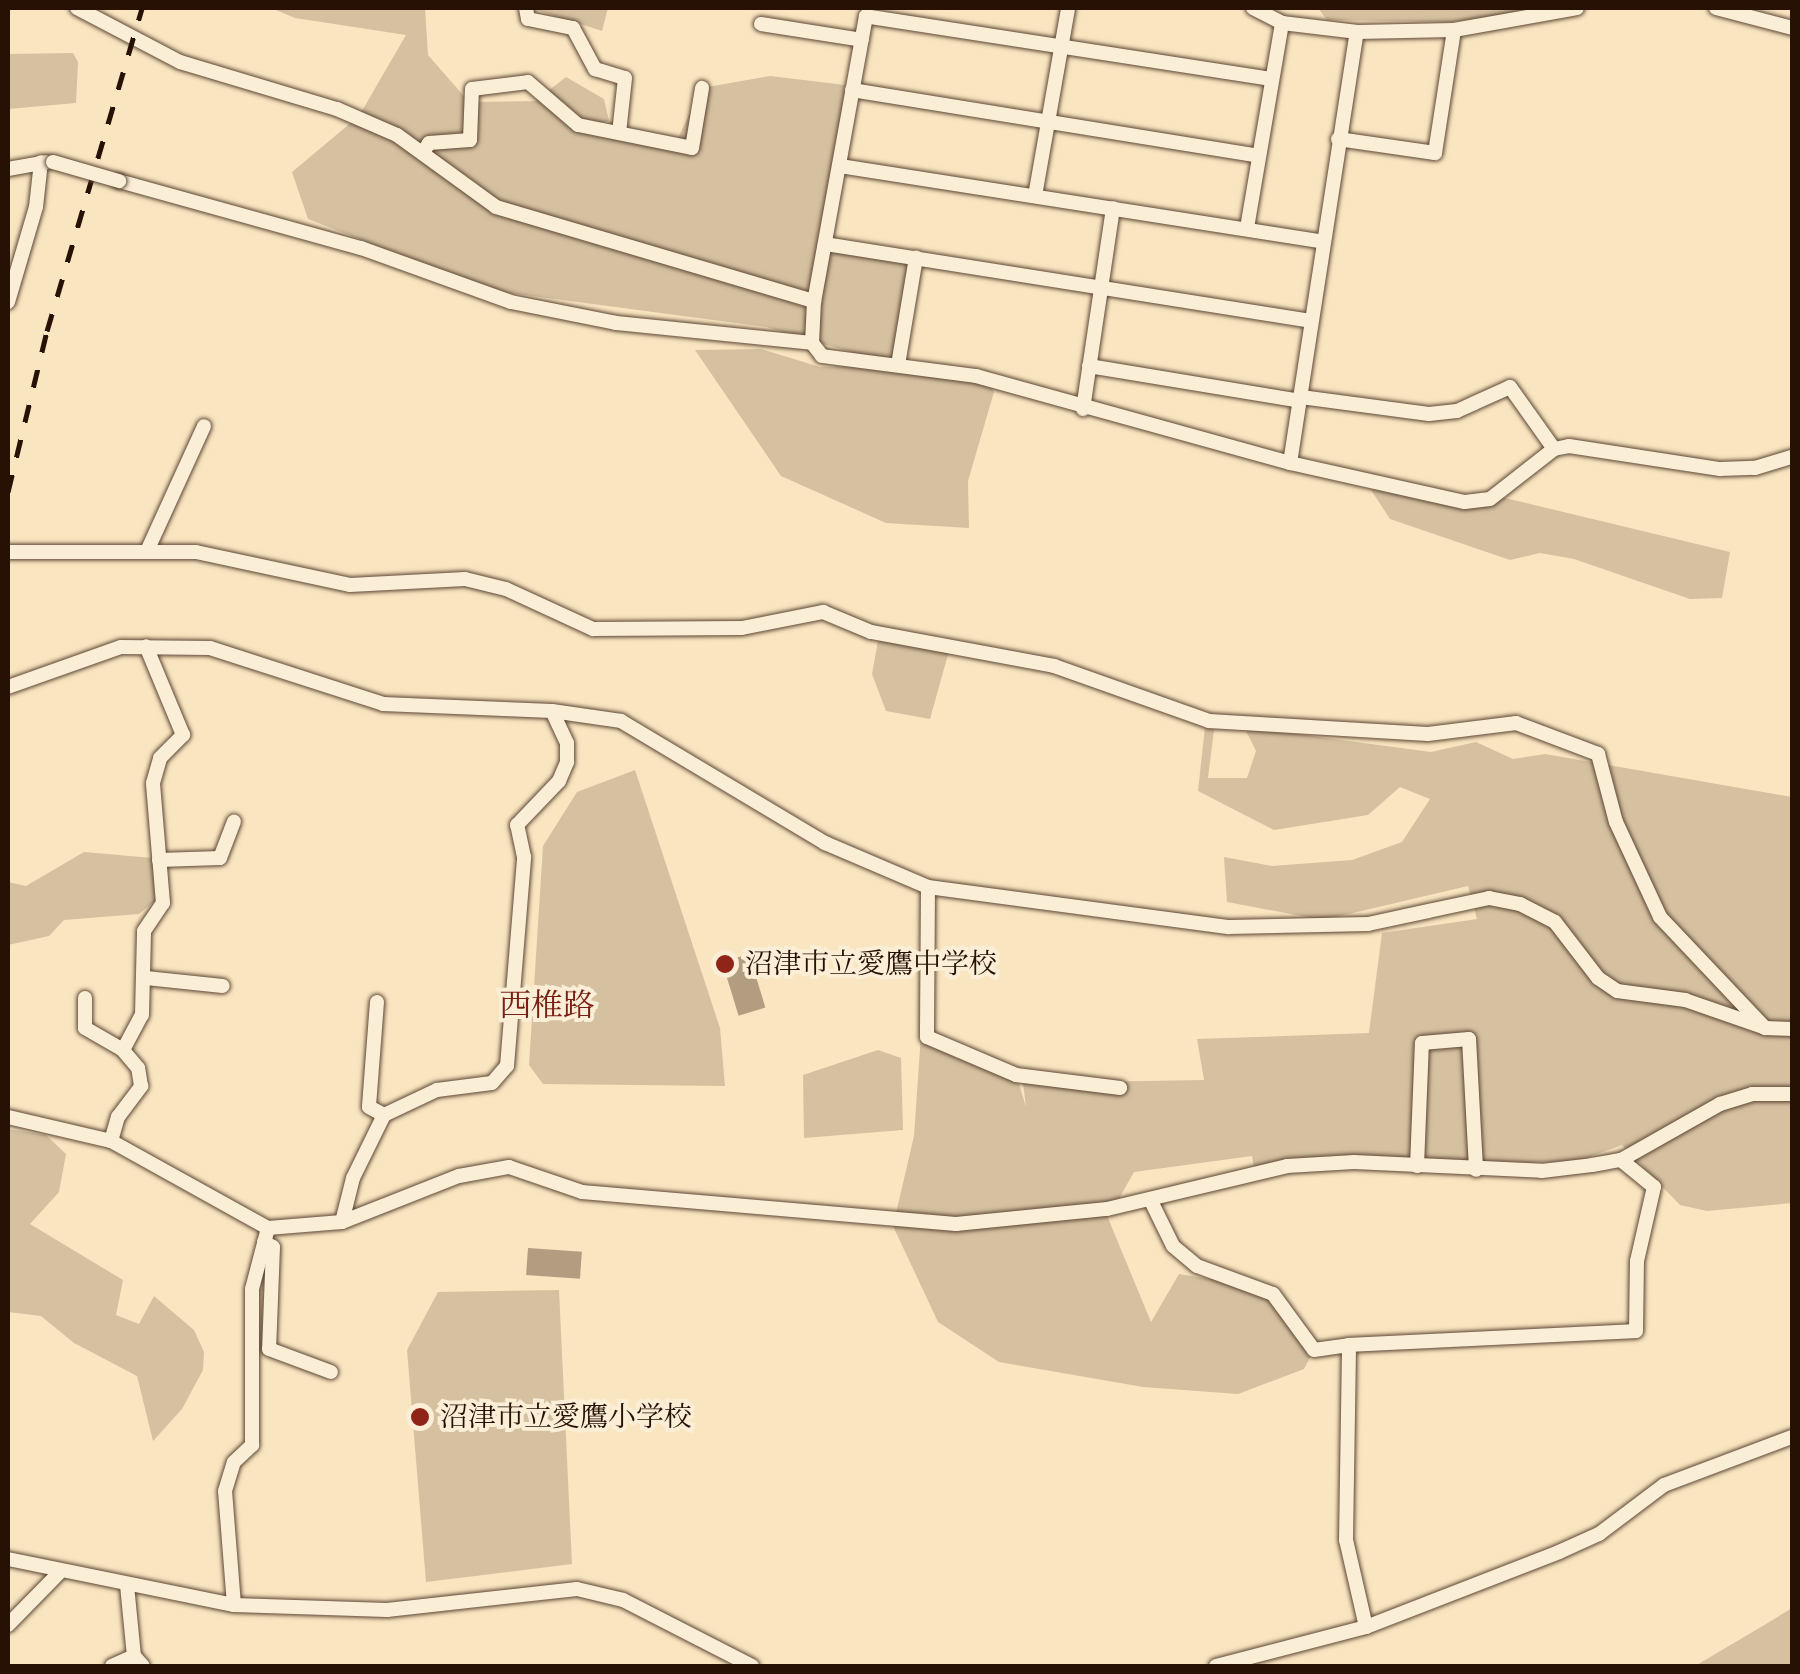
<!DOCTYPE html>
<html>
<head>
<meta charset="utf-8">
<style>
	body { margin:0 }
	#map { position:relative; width:1800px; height:1674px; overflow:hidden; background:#f9e5c0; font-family:Alegreya,"Noto Serif JP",serif }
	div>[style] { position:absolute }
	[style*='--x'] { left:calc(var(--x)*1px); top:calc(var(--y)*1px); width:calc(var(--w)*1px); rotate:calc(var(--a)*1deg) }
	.green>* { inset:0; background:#d5c1a0 }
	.water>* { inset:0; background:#b29d80; transform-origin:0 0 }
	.roads { filter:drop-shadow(0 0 2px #5c4634) drop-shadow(0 0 2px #5c4634) }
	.street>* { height:14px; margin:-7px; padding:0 7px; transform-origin:7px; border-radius:7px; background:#fbeed6 }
	.rail>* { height:5px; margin-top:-2.5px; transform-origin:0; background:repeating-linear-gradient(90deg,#271105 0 18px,transparent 0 36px) }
	.bridges { filter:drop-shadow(0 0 2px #5c4634) drop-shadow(0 0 2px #5c4634) }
	.street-bridge>* { height:14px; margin:-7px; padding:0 7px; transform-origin:7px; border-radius:7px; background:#fbeed6 }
	.dots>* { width:28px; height:28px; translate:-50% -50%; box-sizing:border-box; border:5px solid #fbeed6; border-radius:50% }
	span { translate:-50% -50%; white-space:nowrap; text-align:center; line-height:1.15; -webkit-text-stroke:8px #fbeed6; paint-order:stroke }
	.poi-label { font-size:28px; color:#271105 }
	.left { translate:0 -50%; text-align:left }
	.quarter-label { font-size:32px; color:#7a1f14 }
	.frame { position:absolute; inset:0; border:10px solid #271105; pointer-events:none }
</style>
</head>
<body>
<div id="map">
	<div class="green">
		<div style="clip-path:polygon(271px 8px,425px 8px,428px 55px,469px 102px,535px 101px,566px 77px,604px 99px,609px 121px,583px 125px,676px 142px,702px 88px,770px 76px,845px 85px,826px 243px,912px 260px,892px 364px,766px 327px,494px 291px,308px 219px,292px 172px,359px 116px,406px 35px,295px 18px)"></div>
		<div style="clip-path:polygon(531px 8px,608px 8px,602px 31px)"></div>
		<div style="clip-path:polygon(1318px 8px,1549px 8px,1451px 22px,1327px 20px)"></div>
		<div style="clip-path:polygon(73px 53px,78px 62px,76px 103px,8px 109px,8px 54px)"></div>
		<div style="clip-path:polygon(761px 349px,820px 367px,901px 365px,989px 383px,994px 392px,968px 481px,969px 528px,886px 523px,781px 476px,695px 350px)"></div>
		<div style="clip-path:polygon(1405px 483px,1475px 501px,1501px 497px,1730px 552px,1722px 598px,1690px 599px,1574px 559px,1540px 553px,1510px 560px,1390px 519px,1371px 490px)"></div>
		<div style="clip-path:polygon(878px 641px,949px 651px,930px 719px,886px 711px,872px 674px)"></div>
		<div style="clip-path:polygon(1205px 727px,1214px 730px,1208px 778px,1247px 778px,1256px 751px,1244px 727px,1431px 752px,1476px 742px,1513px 759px,1545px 754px,1792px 797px,1792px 1203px,1707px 1211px,1680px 1205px,1622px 1145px,1578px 1161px,1417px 1166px,1254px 1168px,1252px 1156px,1134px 1172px,1108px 1218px,1151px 1322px,1179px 1274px,1259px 1287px,1318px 1342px,1304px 1369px,1238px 1394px,1143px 1387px,999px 1362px,938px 1322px,893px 1226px,914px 1136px,921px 1034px,1019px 1084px,1026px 1107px,1023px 1083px,1204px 1080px,1197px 1039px,1369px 1033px,1382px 933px,1477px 919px,1468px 886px,1323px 920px,1227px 902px,1224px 857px,1272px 866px,1352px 860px,1402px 842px,1430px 799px,1400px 787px,1368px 815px,1274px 830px,1198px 791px)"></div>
		<div style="clip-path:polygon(635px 770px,720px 1028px,725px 1086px,543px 1084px,529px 1065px,543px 846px,577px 792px)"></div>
		<div style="clip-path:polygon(84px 852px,153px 858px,155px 901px,139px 914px,64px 920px,49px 936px,8px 945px,8px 882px,26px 886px)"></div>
		<div style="clip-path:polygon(878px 1050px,901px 1058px,903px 1130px,804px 1138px,803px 1075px)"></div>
		<div style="clip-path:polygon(8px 1129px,46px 1135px,66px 1154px,59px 1192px,30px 1224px,123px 1280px,116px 1315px,139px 1324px,154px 1296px,194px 1330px,204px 1352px,203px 1370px,182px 1409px,153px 1441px,137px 1376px,74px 1343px,41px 1316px,8px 1312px)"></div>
		<div style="clip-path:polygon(559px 1290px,572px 1564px,426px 1582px,407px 1350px,438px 1292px)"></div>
		<div style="clip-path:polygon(1792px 1608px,1792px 1666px,1695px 1666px,1766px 1624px)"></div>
	</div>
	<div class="water">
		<div style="left:749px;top:954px;width:56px;height:28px;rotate:73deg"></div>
		<div style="left:528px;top:1248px;width:54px;height:27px;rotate:4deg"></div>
	</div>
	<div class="roads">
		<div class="street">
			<div style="--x:77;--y:8;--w:116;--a:27.7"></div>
			<div style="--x:180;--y:62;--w:164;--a:16.7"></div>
			<div style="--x:337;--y:109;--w:65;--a:23.4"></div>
			<div style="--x:397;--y:135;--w:122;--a:36"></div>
			<div style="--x:496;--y:207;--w:332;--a:16.5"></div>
			<div style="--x:526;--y:8;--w:11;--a:80"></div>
			<div style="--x:528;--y:19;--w:46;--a:11.3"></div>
			<div style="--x:573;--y:28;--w:47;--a:61.8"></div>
			<div style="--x:595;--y:69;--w:31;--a:17"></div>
			<div style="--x:625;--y:78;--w:55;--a:96.2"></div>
			<div style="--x:1253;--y:8;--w:33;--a:27"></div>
			<div style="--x:1716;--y:8;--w:79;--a:14.7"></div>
			<div style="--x:761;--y:24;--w:102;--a:9"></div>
			<div style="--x:1271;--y:79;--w:410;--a:-171.2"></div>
			<div style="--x:866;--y:16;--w:290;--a:100.3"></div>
			<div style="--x:814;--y:301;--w:42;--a:92.7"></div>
			<div style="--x:812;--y:343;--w:16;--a:52"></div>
			<div style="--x:822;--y:356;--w:155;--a:7.4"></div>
			<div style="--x:976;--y:376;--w:326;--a:15.5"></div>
			<div style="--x:1290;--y:463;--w:179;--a:12.6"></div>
			<div style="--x:1465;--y:502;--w:25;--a:-7"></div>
			<div style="--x:1490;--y:499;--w:81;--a:-38"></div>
			<div style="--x:1554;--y:449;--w:15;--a:-11"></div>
			<div style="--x:1569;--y:446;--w:153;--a:8.7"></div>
			<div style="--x:1720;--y:469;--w:35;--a:-2"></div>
			<div style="--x:1755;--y:468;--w:39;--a:-17"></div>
			<div style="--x:852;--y:90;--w:411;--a:9.2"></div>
			<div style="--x:1338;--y:139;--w:98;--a:8.2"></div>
			<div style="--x:1435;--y:153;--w:124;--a:-81.2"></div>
			<div style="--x:424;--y:151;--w:9;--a:-58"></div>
			<div style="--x:429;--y:143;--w:41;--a:-4.2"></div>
			<div style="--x:470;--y:140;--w:51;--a:-87.8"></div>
			<div style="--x:472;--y:89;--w:56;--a:-7.1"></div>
			<div style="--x:528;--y:82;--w:66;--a:40.7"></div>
			<div style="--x:578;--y:125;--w:116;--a:11.4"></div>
			<div style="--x:692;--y:148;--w:61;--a:-80.5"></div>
			<div style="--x:840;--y:166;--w:487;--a:8.9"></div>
			<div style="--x:8;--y:169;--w:39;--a:-10"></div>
			<div style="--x:119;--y:181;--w:251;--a:15.5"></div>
			<div style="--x:361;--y:248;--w:159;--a:19.8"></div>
			<div style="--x:511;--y:302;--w:107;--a:11.3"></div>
			<div style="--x:616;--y:323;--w:197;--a:5.8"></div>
			<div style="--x:1035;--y:196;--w:191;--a:-80"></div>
			<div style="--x:1247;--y:228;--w:208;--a:-80.3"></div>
			<div style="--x:1282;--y:23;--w:76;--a:6.8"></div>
			<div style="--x:1357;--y:32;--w:97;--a:-1.2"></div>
			<div style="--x:1454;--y:30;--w:125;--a:-10.1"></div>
			<div style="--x:825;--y:244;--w:491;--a:9"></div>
			<div style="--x:8;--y:302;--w:99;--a:-73.6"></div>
			<div style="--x:36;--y:207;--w:45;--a:-83.7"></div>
			<div style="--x:898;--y:365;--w:109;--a:-80.5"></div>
			<div style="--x:1089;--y:366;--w:214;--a:9.4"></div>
			<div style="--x:1301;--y:397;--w:129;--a:7.6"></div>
			<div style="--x:1429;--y:414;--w:28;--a:-6"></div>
			<div style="--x:1457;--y:411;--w:58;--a:-24.4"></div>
			<div style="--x:1510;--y:387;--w:76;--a:54.6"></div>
			<div style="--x:1083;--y:409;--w:203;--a:-81.5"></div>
			<div style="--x:1290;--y:463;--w:436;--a:-81.2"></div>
			<div style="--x:148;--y:549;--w:135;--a:-65.5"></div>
			<div style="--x:8;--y:552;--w:188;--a:0"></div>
			<div style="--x:196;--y:552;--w:157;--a:12.1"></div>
			<div style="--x:350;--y:585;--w:115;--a:-3"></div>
			<div style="--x:465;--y:579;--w:42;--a:13.7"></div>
			<div style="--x:506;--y:589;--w:96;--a:24.7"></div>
			<div style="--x:593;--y:629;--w:149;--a:-0.4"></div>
			<div style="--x:742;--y:628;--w:83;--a:-11.2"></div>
			<div style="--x:823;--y:612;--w:52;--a:22.6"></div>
			<div style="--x:871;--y:632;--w:186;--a:10.5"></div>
			<div style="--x:1054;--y:666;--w:164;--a:19.5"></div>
			<div style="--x:1209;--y:721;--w:219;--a:3.4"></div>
			<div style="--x:1428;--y:734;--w:89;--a:-7.1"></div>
			<div style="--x:1516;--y:723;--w:88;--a:20.7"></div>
			<div style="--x:1598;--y:754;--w:70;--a:75.2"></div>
			<div style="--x:1616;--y:822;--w:105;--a:65.1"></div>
			<div style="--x:1660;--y:917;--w:153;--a:46.6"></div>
			<div style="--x:1765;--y:1028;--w:27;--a:2"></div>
			<div style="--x:8;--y:687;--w:120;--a:-19.5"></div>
			<div style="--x:121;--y:647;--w:89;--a:0.6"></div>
			<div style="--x:210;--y:648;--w:182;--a:17.9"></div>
			<div style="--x:383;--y:704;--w:169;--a:2.4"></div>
			<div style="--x:552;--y:711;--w:70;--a:8.2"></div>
			<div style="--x:621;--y:721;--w:238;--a:30.9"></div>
			<div style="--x:825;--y:843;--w:112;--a:23.1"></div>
			<div style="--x:928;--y:887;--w:304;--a:7.6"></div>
			<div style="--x:1229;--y:927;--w:139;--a:-1.2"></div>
			<div style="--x:1368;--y:924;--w:124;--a:-12.1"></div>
			<div style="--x:1489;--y:898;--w:32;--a:11"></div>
			<div style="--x:1520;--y:904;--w:39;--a:27"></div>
			<div style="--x:1555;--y:922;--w:71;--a:52.5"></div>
			<div style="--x:1598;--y:978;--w:23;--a:34"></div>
			<div style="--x:1617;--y:991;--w:69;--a:7.5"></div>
			<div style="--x:1685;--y:1000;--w:83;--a:19.1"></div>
			<div style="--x:159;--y:860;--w:61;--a:-1.9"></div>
			<div style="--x:220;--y:858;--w:39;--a:-69"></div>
			<div style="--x:928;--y:887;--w:150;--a:90.4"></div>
			<div style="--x:927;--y:1037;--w:97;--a:23.1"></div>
			<div style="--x:1016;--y:1075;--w:105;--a:7.1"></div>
			<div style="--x:146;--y:978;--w:77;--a:5.9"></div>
			<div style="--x:85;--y:998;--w:30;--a:90"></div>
			<div style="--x:85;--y:1028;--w:44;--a:30.1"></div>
			<div style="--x:377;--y:1002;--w:105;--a:94.4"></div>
			<div style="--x:369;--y:1107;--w:17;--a:28"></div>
			<div style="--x:8;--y:1117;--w:106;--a:13.1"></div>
			<div style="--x:111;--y:1141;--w:179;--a:29"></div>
			<div style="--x:268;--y:1228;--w:74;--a:-4.6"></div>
			<div style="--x:342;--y:1222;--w:126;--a:-21.5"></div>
			<div style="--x:459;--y:1176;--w:51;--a:-10.2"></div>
			<div style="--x:509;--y:1167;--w:77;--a:18.9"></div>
			<div style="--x:582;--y:1192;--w:375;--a:4.9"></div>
			<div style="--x:956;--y:1224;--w:152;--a:-5.7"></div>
			<div style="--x:1107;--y:1209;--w:185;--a:-13.4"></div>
			<div style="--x:1287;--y:1166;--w:67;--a:-3.4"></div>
			<div style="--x:1354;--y:1162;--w:188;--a:2.7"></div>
			<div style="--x:1542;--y:1171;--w:50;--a:-6.8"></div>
			<div style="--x:1592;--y:1165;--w:29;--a:-10"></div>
			<div style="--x:1621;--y:1160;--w:114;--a:-29.5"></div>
			<div style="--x:1720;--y:1104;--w:34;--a:-17"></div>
			<div style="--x:1752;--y:1094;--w:40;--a:0"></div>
			<div style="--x:111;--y:1141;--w:25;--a:-74"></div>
			<div style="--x:118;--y:1117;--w:39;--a:-53"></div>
			<div style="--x:141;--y:1086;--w:18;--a:-99"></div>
			<div style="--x:138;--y:1068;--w:23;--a:-130"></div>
			<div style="--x:123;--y:1050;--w:40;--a:-62"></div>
			<div style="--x:142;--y:1015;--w:84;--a:-88.6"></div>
			<div style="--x:144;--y:931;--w:34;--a:-56"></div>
			<div style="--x:163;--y:903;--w:120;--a:-94.8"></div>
			<div style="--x:153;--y:783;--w:26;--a:-74"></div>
			<div style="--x:160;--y:758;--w:33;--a:-45"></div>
			<div style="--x:183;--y:735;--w:96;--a:-112.6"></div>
			<div style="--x:1417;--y:1166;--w:123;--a:-87.7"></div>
			<div style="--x:1422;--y:1043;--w:47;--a:-4.9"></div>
			<div style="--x:1469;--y:1039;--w:131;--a:86.9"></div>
			<div style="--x:1150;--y:1199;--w:52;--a:63.9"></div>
			<div style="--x:1173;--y:1246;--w:31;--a:40"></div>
			<div style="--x:1197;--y:1266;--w:81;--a:20.2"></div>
			<div style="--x:1273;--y:1294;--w:69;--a:53.8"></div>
			<div style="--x:1314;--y:1350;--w:35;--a:-8"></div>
			<div style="--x:342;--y:1222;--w:45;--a:-76"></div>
			<div style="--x:353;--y:1178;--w:70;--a:-63.8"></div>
			<div style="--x:384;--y:1115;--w:59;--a:-25.3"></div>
			<div style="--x:437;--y:1090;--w:55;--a:-7.3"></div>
			<div style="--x:492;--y:1083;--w:23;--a:-49"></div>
			<div style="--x:507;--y:1066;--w:210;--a:-85.3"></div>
			<div style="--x:524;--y:857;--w:33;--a:-102"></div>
			<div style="--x:517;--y:825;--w:61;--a:-46.3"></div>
			<div style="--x:559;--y:781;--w:21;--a:-67"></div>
			<div style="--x:567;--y:762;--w:19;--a:-90"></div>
			<div style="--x:567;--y:743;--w:35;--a:-115"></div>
			<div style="--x:264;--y:1242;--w:10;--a:29"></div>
			<div style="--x:273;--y:1247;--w:102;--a:92.2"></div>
			<div style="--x:269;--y:1349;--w:66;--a:20.4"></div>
			<div style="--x:8;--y:1559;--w:231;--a:11.5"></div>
			<div style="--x:234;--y:1605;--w:153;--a:1.9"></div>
			<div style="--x:387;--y:1610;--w:191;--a:-6.3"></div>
			<div style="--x:577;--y:1589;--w:47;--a:13.4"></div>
			<div style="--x:623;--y:1600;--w:145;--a:27.1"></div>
			<div style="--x:127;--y:1585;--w:71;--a:84.4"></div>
			<div style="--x:134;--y:1656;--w:13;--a:48"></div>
			<div style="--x:234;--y:1605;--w:114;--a:-94.5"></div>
			<div style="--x:225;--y:1491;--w:30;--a:-73"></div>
			<div style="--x:234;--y:1462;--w:25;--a:-43"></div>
			<div style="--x:252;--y:1445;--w:156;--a:-90"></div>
			<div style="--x:252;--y:1289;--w:63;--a:-75.3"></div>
			<div style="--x:8;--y:1625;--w:73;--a:-45.6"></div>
			<div style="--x:1366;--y:1627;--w:89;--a:-102.9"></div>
			<div style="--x:1346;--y:1540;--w:195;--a:-89.1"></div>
			<div style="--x:1349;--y:1345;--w:287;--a:-2.8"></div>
			<div style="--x:1636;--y:1331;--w:70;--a:-89.2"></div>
			<div style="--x:1637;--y:1261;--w:76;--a:-77.1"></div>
			<div style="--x:1654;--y:1187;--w:43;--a:-140.7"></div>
			<div style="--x:112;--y:1666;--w:24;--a:-24"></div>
			<div style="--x:1216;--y:1666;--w:155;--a:-14.6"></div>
			<div style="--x:1366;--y:1627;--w:207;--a:-21.2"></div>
			<div style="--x:1559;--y:1552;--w:44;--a:-24.2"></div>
			<div style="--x:1599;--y:1534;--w:81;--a:-37"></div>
			<div style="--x:1664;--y:1485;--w:137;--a:-20.6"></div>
		</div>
	</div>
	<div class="rail">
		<div style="--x:8;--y:492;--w:166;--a:-76.4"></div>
		<div style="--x:47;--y:331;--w:337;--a:-73.6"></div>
	</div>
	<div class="bridges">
		<div class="street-bridge">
			<div style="--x:53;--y:162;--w:69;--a:16.1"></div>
		</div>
	</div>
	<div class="dots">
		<div style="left:725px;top:964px;background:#8f2418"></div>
		<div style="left:420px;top:1417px;background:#8f2418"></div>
	</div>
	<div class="poi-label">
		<span class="left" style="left:745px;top:964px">沼津市立愛鷹中学校</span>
		<span class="left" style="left:440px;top:1417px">沼津市立愛鷹小学校</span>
	</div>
	<div class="quarter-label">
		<span style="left:547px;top:1005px">西椎路</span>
	</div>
	<div class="frame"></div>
</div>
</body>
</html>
